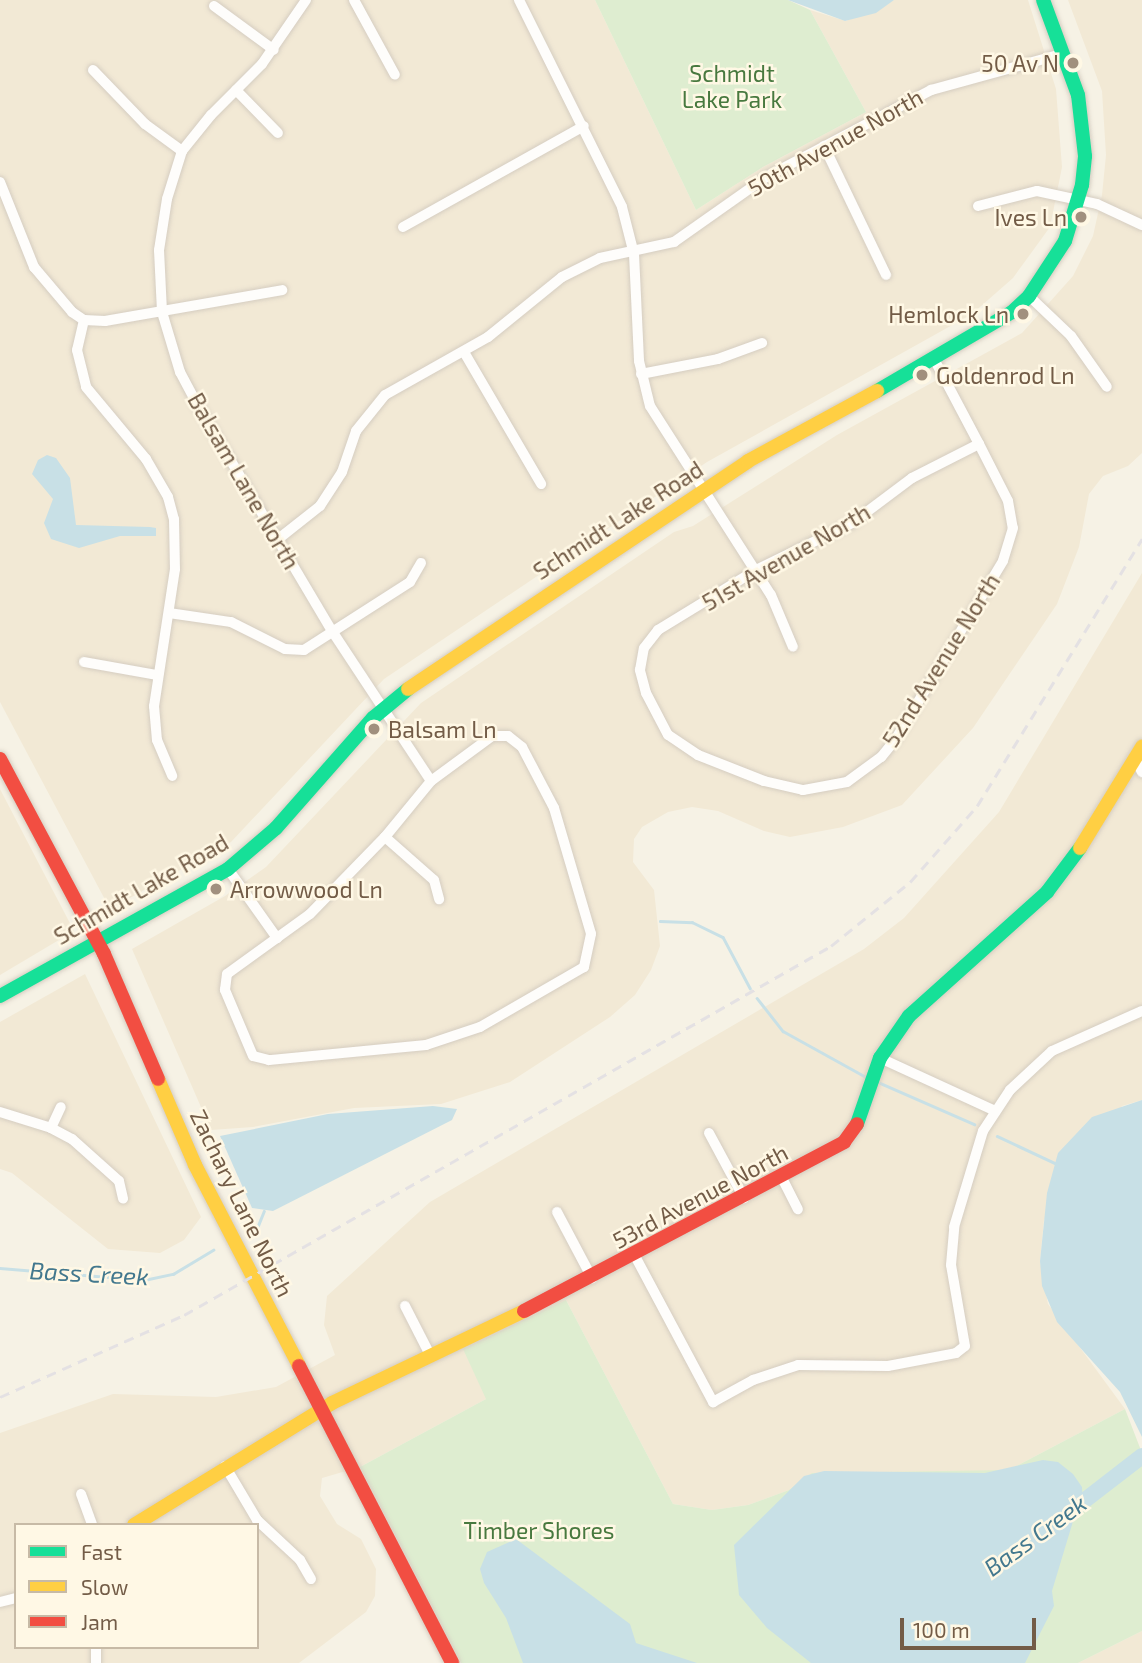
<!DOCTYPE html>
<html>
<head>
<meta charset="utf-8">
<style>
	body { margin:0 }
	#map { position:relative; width:1142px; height:1663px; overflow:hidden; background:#f6f2e5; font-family:"Exo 2",sans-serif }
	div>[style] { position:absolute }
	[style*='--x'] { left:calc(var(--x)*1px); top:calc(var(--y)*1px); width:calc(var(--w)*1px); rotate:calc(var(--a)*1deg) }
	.residential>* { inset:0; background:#f2e9d5 }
	.green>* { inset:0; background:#deedd0 }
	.water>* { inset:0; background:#c8e0e6 }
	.stream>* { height:2.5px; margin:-1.25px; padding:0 1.25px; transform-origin:1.25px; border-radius:1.25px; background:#c8e0e6 }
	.river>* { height:16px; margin:-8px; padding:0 8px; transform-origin:8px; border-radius:8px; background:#c8e0e6 }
	.roads { filter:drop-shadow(0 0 2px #d5cdc1) drop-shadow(0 0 2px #d5cdc1) }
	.street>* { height:10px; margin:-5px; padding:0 5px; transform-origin:5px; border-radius:5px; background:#fefdfb }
	.fast>* { height:14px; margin:-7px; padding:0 7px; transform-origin:7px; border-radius:7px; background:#16e098 }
	.slow>* { height:14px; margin:-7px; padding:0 7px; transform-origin:7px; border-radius:7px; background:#ffcf43 }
	.jam>* { height:14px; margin:-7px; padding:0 7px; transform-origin:7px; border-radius:7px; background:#f24e42 }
	.rail>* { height:2.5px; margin-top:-1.25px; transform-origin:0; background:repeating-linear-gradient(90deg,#e4e1e3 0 10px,transparent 0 17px) }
	.dots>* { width:19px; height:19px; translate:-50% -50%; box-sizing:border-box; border:4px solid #fff8e5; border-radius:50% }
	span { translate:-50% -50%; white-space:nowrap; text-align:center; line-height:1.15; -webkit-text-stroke:5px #fff8e5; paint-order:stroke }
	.poi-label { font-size:23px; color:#735c47 }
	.right { translate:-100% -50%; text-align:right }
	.left { translate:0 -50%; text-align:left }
	.park-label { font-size:23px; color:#48793f }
	.street-label { font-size:23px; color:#735c47 }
	.water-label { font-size:24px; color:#43788e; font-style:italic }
	.legend { position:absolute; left:14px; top:1523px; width:245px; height:126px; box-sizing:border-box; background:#fff8e5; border:2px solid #c7baa6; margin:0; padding:9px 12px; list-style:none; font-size:21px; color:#735c47 }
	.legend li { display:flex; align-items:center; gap:14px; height:35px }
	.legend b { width:35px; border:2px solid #c7baa6 }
	.scale { position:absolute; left:900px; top:1618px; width:136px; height:32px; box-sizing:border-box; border:4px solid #735c47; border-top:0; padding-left:9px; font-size:21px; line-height:24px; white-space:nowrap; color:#735c47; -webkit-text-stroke:5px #fff8e5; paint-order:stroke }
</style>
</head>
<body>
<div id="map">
	<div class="residential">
		<div style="clip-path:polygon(0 0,595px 0,696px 210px,763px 167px,866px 112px,810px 10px,846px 21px,894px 0,1028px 0,1056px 89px,1062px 167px,1050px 227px,1013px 278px,972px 314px,707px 462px,384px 679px,231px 842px,110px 909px,0 702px)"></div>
		<div style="clip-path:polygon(1068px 0,1142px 0,1142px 453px,1128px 466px,1103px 476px,1089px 494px,1079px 547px,1057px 604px,973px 728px,902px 805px,843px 827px,790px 837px,764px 831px,718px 811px,692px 807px,668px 812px,642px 827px,634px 839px,633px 862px,654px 890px,660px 946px,651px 970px,635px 995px,610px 1017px,510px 1082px,441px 1104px,354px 1108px,253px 1127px,211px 1130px,132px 949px,225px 896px,266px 867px,421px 703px,674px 532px,693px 526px,837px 435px,1022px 333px,1073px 276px,1093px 236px,1102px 195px,1106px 155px,1102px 91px)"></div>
		<div style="clip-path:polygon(evenodd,1142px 573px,1142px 1100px,1122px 1106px,1044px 1220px,1040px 1261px,1048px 1304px,1125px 1409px,1009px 1470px,789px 1490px,748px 1505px,712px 1510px,673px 1504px,566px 1300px,486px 1399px,360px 1467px,322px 1478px,320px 1496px,337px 1524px,361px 1539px,376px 1569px,375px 1596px,366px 1612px,299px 1663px,0 1663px,0 1433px,113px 1394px,216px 1397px,276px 1387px,335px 1355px,324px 1325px,327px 1296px,430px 1202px,864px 949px,904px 918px,999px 812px,1142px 573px,16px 1525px,257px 1525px,257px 1647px,16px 1647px,16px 1525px)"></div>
		<div style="clip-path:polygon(0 789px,74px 931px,0 975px)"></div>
		<div style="clip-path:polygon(85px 974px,201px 1217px,184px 1240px,160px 1253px,108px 1249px,12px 1173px,0 1169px,0 1022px)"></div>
		<div style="clip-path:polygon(1142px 1631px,1142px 1663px,1078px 1663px)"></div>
	</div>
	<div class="green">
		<div style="clip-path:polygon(595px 0,788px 0,810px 10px,866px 112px,763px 167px,696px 210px)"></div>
		<div style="clip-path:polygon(566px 1300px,673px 1504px,712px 1510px,748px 1505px,789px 1490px,812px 1473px,1009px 1470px,1125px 1409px,1142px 1453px,1142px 1631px,1078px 1663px,461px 1663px,360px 1467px,486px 1399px,463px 1349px)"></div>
	</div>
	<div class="water">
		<div style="clip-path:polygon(788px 0,894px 0,876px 13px,845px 21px)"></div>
		<div style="clip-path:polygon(47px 455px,56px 458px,70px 478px,76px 525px,150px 527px,156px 528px,156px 536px,120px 536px,79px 548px,51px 539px,44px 523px,53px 499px,32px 474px,38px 460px)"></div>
		<div style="clip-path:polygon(1142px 1100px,1142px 1437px,1120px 1392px,1057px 1322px,1042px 1286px,1040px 1261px,1047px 1193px,1058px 1153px,1092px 1117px)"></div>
		<div style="clip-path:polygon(433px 1106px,457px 1109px,452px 1120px,273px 1211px,252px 1208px,220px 1136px,328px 1114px)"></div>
		<div style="clip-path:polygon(1043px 1460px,1058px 1462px,1073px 1474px,1082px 1487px,1083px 1510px,1074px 1518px,1052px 1591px,1054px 1606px,1025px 1663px,811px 1663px,767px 1628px,739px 1595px,734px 1545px,804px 1476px,824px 1471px,985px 1473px)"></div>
		<div style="clip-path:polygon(516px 1539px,630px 1624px,636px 1643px,697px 1663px,523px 1663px,506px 1618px,484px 1583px,480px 1569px,487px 1552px)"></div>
	</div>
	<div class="stream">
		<div style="--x:660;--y:921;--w:32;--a:2"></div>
		<div style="--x:692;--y:922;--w:34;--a:26"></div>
		<div style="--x:723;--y:937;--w:58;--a:62.1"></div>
		<div style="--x:757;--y:998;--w:42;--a:51.8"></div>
		<div style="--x:783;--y:1031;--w:95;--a:29"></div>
		<div style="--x:880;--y:1083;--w:103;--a:23.6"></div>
		<div style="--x:997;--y:1136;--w:66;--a:25"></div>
		<div style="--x:257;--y:1228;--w:18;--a:-68"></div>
		<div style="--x:0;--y:1268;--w:144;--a:4.8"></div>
		<div style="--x:144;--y:1280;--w:30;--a:-12"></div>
		<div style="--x:173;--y:1274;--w:47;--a:-31"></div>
	</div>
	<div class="river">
		<div style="--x:1067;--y:1514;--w:95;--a:-37.7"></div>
	</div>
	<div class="roads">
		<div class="street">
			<div style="--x:306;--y:0;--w:78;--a:124.5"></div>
			<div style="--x:262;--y:64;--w:72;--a:135"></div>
			<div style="--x:211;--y:115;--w:46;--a:128.9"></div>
			<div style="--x:182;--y:151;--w:50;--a:107.4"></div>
			<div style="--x:167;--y:199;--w:52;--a:98.9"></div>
			<div style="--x:159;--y:250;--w:62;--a:87.2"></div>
			<div style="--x:162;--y:312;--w:63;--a:73.3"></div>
			<div style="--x:180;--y:372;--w:34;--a:62"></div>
			<div style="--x:196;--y:402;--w:270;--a:59.3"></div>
			<div style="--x:334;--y:634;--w:176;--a:56.6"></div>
			<div style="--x:354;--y:0;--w:85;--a:61.3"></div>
			<div style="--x:519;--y:0;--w:231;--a:63.5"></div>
			<div style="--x:622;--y:207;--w:49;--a:75.7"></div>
			<div style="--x:634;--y:254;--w:107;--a:87.3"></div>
			<div style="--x:639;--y:361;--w:46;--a:76.3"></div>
			<div style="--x:650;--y:406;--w:224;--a:57.4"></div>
			<div style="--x:771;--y:595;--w:56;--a:67.1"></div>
			<div style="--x:214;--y:6;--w:74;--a:36.3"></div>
			<div style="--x:93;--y:70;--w:75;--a:46.1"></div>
			<div style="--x:145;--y:124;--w:46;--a:36.1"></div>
			<div style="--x:236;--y:90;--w:60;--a:45.7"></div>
			<div style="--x:824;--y:146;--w:143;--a:64.3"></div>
			<div style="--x:0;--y:182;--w:92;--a:68.2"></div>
			<div style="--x:34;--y:267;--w:59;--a:49.8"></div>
			<div style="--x:72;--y:312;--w:14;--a:34"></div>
			<div style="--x:84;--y:320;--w:21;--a:3"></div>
			<div style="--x:105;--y:321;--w:180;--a:-9.9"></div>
			<div style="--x:978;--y:206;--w:61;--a:-14.3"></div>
			<div style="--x:1037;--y:191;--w:61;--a:12.2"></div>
			<div style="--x:1097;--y:204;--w:50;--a:25"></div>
			<div style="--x:403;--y:227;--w:207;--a:-29.2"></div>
			<div style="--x:1029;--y:296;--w:58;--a:43.6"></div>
			<div style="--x:1071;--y:336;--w:62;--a:54.8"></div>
			<div style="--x:84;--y:320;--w:31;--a:103"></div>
			<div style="--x:77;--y:350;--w:38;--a:76"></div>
			<div style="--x:86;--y:387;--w:94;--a:50.2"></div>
			<div style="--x:146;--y:459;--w:44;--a:59.9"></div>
			<div style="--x:168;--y:497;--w:23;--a:75"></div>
			<div style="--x:174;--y:519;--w:50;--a:88.9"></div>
			<div style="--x:175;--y:569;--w:139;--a:98.7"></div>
			<div style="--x:154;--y:706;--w:34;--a:85"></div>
			<div style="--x:157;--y:740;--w:39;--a:67"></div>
			<div style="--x:464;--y:352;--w:153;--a:59.7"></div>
			<div style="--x:934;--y:359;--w:17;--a:62"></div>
			<div style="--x:942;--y:374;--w:79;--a:62.1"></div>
			<div style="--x:979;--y:444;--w:64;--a:63"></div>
			<div style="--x:1008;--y:501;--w:27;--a:80"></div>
			<div style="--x:1013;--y:528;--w:34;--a:107"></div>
			<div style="--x:1003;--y:561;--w:209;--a:121.1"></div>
			<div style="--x:895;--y:740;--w:22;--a:129"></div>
			<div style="--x:881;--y:757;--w:42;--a:143.7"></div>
			<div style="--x:847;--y:782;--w:45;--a:169.7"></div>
			<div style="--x:803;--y:790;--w:40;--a:-167"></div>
			<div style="--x:764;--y:781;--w:71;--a:-158.5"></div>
			<div style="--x:698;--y:755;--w:36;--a:-146"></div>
			<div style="--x:668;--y:735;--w:47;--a:-117.6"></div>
			<div style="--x:646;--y:693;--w:24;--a:-105"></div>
			<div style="--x:640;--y:670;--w:22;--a:-80"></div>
			<div style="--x:644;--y:648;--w:23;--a:-52"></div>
			<div style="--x:658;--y:630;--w:115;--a:-31.5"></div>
			<div style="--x:756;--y:570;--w:107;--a:-26.1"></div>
			<div style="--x:852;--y:523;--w:75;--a:-36.9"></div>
			<div style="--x:912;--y:478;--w:75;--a:-26.9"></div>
			<div style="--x:641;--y:374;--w:78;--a:-11"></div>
			<div style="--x:718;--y:359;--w:47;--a:-20"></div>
			<div style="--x:277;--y:540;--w:55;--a:-38.3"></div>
			<div style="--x:320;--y:506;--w:40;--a:-57.1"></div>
			<div style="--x:342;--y:472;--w:43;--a:-71.1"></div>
			<div style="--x:356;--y:431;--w:46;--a:-51.1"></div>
			<div style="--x:385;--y:395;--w:118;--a:-29.4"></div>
			<div style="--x:488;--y:337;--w:95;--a:-39"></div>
			<div style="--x:562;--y:277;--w:42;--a:-26.6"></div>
			<div style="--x:600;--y:258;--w:76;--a:-12.2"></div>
			<div style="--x:674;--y:242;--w:113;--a:-35.2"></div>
			<div style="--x:766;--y:177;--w:187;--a:-27.8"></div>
			<div style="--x:931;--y:90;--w:136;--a:-15.4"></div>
			<div style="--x:169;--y:613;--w:63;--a:8.3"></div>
			<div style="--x:231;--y:622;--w:60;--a:26.6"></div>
			<div style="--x:285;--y:649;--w:19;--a:3"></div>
			<div style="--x:304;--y:650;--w:126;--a:-32.7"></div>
			<div style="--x:410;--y:582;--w:22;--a:-60"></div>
			<div style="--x:84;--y:662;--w:74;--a:10.1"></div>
			<div style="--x:492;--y:736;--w:16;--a:0"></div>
			<div style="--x:508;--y:736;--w:18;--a:38"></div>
			<div style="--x:522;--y:747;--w:69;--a:62.3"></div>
			<div style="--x:554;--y:808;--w:131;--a:73.6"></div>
			<div style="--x:591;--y:934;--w:34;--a:102"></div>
			<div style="--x:584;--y:967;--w:120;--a:150"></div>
			<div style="--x:480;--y:1027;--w:57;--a:161.6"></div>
			<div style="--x:426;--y:1045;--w:158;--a:174.5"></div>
			<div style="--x:269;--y:1060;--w:16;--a:-166"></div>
			<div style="--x:253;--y:1056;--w:72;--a:-113"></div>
			<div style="--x:225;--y:990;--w:16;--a:-83"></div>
			<div style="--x:227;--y:974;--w:102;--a:-35.9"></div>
			<div style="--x:310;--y:914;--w:107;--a:-45.8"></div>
			<div style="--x:385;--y:837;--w:72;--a:-50.6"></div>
			<div style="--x:431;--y:781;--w:76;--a:-36.4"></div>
			<div style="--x:1135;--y:759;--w:15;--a:62"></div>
			<div style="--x:385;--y:837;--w:65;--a:41.3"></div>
			<div style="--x:434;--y:880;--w:20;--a:75"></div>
			<div style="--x:228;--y:869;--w:85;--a:54.6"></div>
			<div style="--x:880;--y:1058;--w:127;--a:24.7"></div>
			<div style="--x:0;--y:1112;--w:53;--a:17.4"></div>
			<div style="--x:51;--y:1128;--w:24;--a:28"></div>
			<div style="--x:72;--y:1139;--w:63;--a:41.8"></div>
			<div style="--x:119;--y:1181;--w:18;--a:77"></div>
			<div style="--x:51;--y:1128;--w:23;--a:-65"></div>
			<div style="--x:709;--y:1133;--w:74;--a:61.7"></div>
			<div style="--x:782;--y:1178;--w:35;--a:63"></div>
			<div style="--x:557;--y:1212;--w:75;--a:62.1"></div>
			<div style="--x:635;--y:1256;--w:166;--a:61.9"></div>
			<div style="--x:713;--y:1402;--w:46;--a:-28.8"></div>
			<div style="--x:753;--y:1380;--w:47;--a:-18.4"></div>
			<div style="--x:798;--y:1365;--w:90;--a:0.6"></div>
			<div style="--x:888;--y:1366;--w:69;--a:-10.8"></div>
			<div style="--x:956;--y:1353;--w:11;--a:-38"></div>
			<div style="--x:965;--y:1346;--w:82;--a:-99.8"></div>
			<div style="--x:951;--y:1265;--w:38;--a:-85"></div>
			<div style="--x:954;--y:1227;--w:100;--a:-73.2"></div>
			<div style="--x:983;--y:1131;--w:49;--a:-56.6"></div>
			<div style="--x:1010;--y:1090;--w:57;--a:-42.9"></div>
			<div style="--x:1052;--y:1051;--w:98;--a:-24"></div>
			<div style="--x:405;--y:1306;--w:53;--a:62.9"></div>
			<div style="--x:225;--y:1466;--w:63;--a:59.3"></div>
			<div style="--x:257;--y:1520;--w:59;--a:42.9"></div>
			<div style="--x:300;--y:1560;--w:22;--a:60"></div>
			<div style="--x:81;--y:1494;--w:33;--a:70"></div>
			<div style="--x:0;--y:1602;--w:16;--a:-14"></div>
			<div style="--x:96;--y:1647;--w:16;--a:90"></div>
		</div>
		<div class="fast">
			<div style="--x:877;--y:391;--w:156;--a:-30.3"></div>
			<div style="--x:1012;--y:312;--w:23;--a:-43"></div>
			<div style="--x:1029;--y:296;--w:66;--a:-56.8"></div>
			<div style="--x:1065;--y:241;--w:59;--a:-73.1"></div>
			<div style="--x:1082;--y:185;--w:29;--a:-84"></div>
			<div style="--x:1085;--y:156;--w:61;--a:-96.5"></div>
			<div style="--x:1078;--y:95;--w:101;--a:-110.2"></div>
			<div style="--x:0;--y:996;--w:261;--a:-29.1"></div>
			<div style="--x:228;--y:869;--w:63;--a:-40.5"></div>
			<div style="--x:276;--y:828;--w:147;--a:-48.6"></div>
			<div style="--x:373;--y:718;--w:45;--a:-39.6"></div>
			<div style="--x:857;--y:1124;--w:70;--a:-70.8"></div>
			<div style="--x:880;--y:1058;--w:51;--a:-55.4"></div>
			<div style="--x:909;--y:1016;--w:186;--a:-41.9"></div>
			<div style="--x:1047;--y:892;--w:55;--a:-53.1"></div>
		</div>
		<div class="slow">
			<div style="--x:408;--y:689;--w:409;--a:-33.8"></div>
			<div style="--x:748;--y:461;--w:147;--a:-28.5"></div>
			<div style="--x:1080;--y:848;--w:119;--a:-58.5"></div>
			<div style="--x:158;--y:1079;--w:94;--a:66.7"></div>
			<div style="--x:195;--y:1165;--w:226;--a:62.6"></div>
			<div style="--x:134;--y:1525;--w:233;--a:-31.6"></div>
			<div style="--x:332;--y:1403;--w:213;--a:-25.6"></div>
		</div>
		<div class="jam">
			<div style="--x:0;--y:759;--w:221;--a:61.9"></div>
			<div style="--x:104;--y:954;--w:136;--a:66.6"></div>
			<div style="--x:524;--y:1311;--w:362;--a:-27.8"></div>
			<div style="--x:844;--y:1142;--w:22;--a:-54"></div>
			<div style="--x:299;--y:1366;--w:334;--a:62.7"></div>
		</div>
	</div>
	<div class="rail">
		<div style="--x:0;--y:1397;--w:201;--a:-24"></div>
		<div style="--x:184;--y:1315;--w:745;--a:-29.7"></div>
		<div style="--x:831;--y:946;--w:102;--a:-39"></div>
		<div style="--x:910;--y:882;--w:101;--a:-48.6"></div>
		<div style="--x:977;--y:806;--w:314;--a:-58.3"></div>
	</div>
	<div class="dots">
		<div style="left:1073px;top:63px;background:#a1907e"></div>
		<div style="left:1081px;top:217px;background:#a1907e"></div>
		<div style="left:1023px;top:314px;background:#a1907e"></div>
		<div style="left:922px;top:375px;background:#a1907e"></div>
		<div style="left:374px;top:729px;background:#a1907e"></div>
		<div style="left:216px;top:889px;background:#a1907e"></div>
	</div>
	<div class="poi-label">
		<span class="right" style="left:1059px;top:63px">50 Av N</span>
		<span class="right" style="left:1067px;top:217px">Ives Ln</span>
		<span class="right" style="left:1009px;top:314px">Hemlock Ln</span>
		<span class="left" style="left:936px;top:375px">Goldenrod Ln</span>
		<span class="left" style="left:388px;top:729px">Balsam Ln</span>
		<span class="left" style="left:230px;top:889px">Arrowwood Ln</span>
	</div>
	<div class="park-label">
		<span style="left:732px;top:86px">Schmidt<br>Lake Park</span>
		<span style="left:539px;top:1530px">Timber Shores</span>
	</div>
	<div class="street-label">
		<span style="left:835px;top:142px;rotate:-29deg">50th Avenue North</span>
		<span style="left:244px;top:481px;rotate:60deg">Balsam Lane North</span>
		<span style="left:618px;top:520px;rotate:-33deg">Schmidt Lake Road</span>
		<span style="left:786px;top:557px;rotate:-30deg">51st Avenue North</span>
		<span style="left:941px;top:660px;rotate:-58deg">52nd Avenue North</span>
		<span style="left:141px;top:889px;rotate:-30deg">Schmidt Lake Road</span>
		<span style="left:700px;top:1196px;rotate:-28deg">53rd Avenue North</span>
		<span style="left:242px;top:1203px;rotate:64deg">Zachary Lane North</span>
	</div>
	<div class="water-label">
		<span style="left:89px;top:1273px;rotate:3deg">Bass Creek</span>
		<span style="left:1035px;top:1535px;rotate:-36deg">Bass Creek</span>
	</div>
	<ul class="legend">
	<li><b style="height:9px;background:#16e098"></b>Fast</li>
	<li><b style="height:9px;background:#ffcf43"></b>Slow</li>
	<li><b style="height:9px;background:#f24e42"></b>Jam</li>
	</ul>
	<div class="scale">100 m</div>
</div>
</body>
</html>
